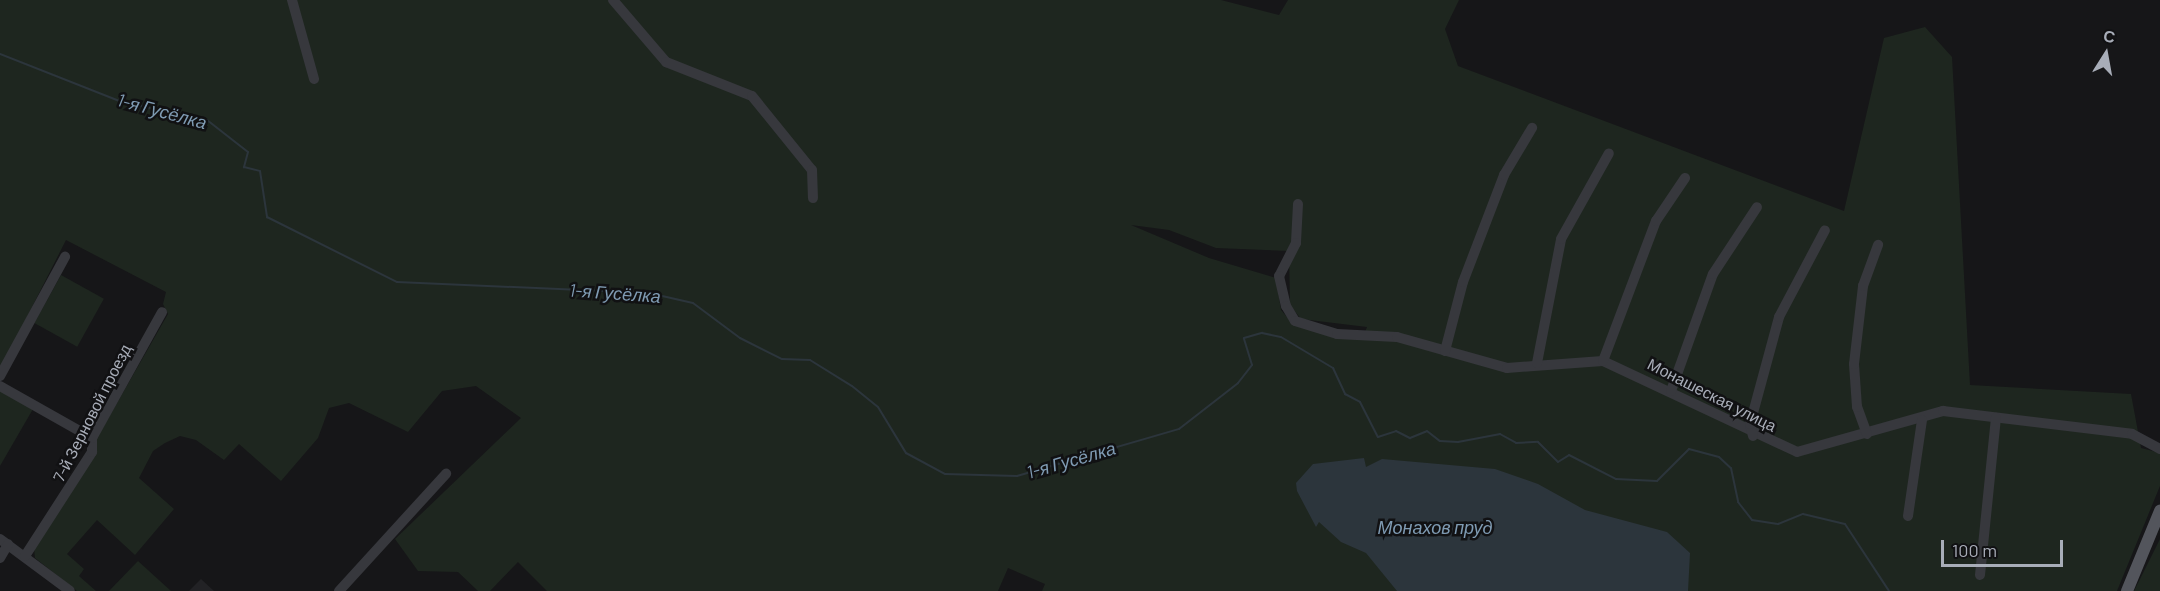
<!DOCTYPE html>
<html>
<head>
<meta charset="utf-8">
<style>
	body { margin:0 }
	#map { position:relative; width:2160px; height:591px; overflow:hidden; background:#161618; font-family:Barlow,sans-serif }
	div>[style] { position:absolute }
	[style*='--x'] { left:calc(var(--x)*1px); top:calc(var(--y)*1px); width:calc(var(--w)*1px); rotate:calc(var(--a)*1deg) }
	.built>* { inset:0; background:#222225 }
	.green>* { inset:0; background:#1e261f; transform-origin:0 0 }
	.water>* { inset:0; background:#2c353c }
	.stream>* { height:2px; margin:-1px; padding:0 1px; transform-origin:1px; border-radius:1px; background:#2c353c }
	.minor>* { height:10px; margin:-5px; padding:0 5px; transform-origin:5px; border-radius:5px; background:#37383d }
	.major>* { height:12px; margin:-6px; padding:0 6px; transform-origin:6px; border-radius:6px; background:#53555c }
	span { translate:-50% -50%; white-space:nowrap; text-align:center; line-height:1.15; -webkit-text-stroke:5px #111113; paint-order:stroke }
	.street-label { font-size:16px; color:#a8adb8 }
	.water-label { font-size:18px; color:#7f9bb3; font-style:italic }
	.north { position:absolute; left:2076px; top:24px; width:60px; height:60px; -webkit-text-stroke:4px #111113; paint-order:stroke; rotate:11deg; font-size:16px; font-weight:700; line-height:24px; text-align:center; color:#a8adb8 }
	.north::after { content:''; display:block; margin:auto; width:21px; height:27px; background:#a8adb8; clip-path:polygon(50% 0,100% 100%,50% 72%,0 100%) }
	.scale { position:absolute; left:1941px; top:540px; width:122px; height:27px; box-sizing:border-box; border:3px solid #a8adb8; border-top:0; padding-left:8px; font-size:18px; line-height:21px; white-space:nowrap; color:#a8adb8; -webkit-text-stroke:4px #111113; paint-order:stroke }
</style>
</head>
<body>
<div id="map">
	<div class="built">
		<div style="clip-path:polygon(201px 579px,214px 591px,189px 591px)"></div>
	</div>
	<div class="green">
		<div style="clip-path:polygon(evenodd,0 0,1221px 0,1279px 15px,1288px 0,1459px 0,1445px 29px,1458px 66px,1844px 211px,1884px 38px,1925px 27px,1952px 57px,1970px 385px,2131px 394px,2141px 448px,2160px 453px,2160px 486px,2117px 591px,1042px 591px,1045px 584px,1008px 568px,998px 591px,547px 591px,518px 562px,490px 591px,478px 591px,458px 572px,418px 571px,395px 539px,521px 418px,476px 386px,442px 391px,408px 432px,349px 403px,329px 408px,318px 438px,281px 481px,239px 444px,224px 460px,196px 440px,180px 436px,165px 443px,153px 451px,139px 478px,174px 509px,135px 555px,97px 520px,67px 554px,84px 569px,79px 576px,96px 591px,77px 591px,35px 558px,34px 548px,168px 314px,163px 304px,166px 292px,66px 240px,0 370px,0 0,1131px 225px,1169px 230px,1216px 248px,1289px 251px,1290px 305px,1301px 319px,1367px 327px,1363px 337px,1292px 323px,1281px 310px,1276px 278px,1209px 258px,1131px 225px)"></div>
		<div style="left:61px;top:275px;width:49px;height:55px;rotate:29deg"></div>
		<div style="clip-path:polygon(0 390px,33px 409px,0 466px)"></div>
		<div style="clip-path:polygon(2160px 539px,2160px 591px,2134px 591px)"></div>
		<div style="clip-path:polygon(138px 561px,171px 591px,109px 591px)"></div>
	</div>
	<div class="water">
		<div style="clip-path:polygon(1364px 458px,1366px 467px,1382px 459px,1495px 469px,1538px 484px,1585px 510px,1667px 532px,1690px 553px,1688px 591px,1397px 591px,1366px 553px,1341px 542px,1319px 522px,1316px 527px,1297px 491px,1296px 483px,1313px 464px)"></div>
	</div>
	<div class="stream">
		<div style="--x:0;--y:54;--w:131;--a:21.5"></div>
		<div style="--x:122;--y:102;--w:87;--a:12"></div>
		<div style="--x:207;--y:120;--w:52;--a:38"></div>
		<div style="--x:248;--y:152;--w:16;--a:105"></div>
		<div style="--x:244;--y:167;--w:16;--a:14"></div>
		<div style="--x:260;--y:171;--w:47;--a:81.3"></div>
		<div style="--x:267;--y:217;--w:145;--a:26.6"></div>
		<div style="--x:397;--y:282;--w:252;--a:2.5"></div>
		<div style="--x:649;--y:293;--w:45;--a:12.8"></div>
		<div style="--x:693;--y:303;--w:59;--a:36.7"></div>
		<div style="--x:740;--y:338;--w:47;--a:26.6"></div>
		<div style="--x:782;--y:359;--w:28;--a:2"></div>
		<div style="--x:810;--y:360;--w:49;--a:31.8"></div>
		<div style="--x:852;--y:386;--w:33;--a:39"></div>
		<div style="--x:878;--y:407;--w:54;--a:58.7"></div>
		<div style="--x:906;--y:453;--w:44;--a:28.3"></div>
		<div style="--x:945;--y:474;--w:72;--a:1.6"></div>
		<div style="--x:1017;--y:476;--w:169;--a:-16.2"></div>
		<div style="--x:1179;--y:429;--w:75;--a:-37.9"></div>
		<div style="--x:1238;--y:383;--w:23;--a:-52"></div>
		<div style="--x:1252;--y:365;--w:28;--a:-107"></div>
		<div style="--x:1244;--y:338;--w:19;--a:-16"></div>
		<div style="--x:1262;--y:333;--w:19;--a:12"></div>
		<div style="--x:1281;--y:337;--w:61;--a:30.8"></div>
		<div style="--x:1333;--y:368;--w:29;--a:65"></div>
		<div style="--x:1345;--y:394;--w:17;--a:28"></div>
		<div style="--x:1360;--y:402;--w:39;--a:63"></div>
		<div style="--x:1378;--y:437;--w:19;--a:-18"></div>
		<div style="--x:1396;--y:431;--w:16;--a:27"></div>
		<div style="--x:1410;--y:438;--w:18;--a:-22"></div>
		<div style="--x:1427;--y:431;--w:16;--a:38"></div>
		<div style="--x:1440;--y:441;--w:18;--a:3"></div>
		<div style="--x:1458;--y:442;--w:43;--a:-10.8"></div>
		<div style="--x:1500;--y:434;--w:18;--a:29"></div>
		<div style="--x:1516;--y:443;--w:22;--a:-3"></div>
		<div style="--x:1538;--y:442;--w:28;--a:45"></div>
		<div style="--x:1558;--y:462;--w:13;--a:-32"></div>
		<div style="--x:1569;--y:455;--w:53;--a:27.1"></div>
		<div style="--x:1616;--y:479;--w:41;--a:2.8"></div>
		<div style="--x:1657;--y:481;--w:45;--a:-45"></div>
		<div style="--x:1689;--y:449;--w:31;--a:15"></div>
		<div style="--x:1719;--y:457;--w:16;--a:43"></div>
		<div style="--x:1731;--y:468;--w:35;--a:78"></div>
		<div style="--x:1738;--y:502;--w:23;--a:52"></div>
		<div style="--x:1752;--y:520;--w:26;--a:9"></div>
		<div style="--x:1778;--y:524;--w:27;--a:-22"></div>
		<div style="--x:1803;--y:514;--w:43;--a:13.4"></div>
		<div style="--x:1845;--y:524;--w:80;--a:56.7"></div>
	</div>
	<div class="minor">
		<div style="--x:292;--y:0;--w:82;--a:74.4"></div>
		<div style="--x:613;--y:0;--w:82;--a:49.5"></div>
		<div style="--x:666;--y:62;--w:92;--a:21.6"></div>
		<div style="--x:752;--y:96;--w:95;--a:51"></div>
		<div style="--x:812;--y:170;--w:28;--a:88"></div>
		<div style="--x:1298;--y:204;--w:39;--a:93"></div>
		<div style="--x:1296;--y:243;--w:37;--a:117"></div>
		<div style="--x:1279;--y:276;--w:31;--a:77"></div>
		<div style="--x:1286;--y:306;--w:17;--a:59"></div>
		<div style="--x:1295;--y:321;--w:44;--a:17.2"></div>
		<div style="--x:1337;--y:334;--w:60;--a:2.9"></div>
		<div style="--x:1397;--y:337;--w:114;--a:15.7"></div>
		<div style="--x:1507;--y:368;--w:96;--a:-4.2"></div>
		<div style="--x:1603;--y:361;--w:214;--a:25.1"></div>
		<div style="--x:1797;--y:452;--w:152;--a:-15.7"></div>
		<div style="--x:1943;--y:411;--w:190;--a:6.9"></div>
		<div style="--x:2132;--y:434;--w:32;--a:28"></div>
		<div style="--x:1445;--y:351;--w:71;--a:-75.4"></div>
		<div style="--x:1463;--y:282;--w:115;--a:-69"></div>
		<div style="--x:1504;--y:175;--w:55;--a:-59.2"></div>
		<div style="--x:1603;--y:361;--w:150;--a:-69.3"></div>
		<div style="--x:1656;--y:221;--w:52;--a:-56"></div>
		<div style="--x:1537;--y:363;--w:126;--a:-79"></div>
		<div style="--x:1561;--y:239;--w:98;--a:-60.8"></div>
		<div style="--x:0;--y:376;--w:136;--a:-61.4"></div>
		<div style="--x:0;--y:386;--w:106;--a:29.5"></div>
		<div style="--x:1671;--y:391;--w:124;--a:-70.3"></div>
		<div style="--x:1713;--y:274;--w:80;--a:-56.7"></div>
		<div style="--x:1867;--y:434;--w:29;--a:-110"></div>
		<div style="--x:1857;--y:407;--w:43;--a:-94"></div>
		<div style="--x:1854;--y:364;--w:79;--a:-83.4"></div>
		<div style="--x:1863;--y:286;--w:44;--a:-69.9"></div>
		<div style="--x:1753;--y:436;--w:12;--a:-104"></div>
		<div style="--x:1750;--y:424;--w:111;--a:-74.8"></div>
		<div style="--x:1779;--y:317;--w:98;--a:-62.1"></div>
		<div style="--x:1908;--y:516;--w:97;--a:-81.7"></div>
		<div style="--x:0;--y:539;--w:87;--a:36.6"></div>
		<div style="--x:25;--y:556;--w:124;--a:-57.2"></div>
		<div style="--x:92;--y:452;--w:14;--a:-90"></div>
		<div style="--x:92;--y:438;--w:144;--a:-60.9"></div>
		<div style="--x:0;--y:558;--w:16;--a:-60"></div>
		<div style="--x:1980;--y:575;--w:158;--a:-84.2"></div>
		<div style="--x:339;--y:591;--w:159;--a:-47.6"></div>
	</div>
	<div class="major">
		<div style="--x:2127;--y:591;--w:87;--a:-67.6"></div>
	</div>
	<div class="street-label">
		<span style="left:1712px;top:395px;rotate:27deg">Монашеская улица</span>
		<span style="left:92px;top:413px;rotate:-63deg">7-й Зерновой проезд</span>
	</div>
	<div class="water-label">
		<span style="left:162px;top:111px;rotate:15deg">1-я Гусёлка</span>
		<span style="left:615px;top:293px;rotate:4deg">1-я Гусёлка</span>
		<span style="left:1071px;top:460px;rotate:-16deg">1-я Гусёлка</span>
		<span style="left:1435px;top:527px">Монахов пруд</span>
	</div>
	<div class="north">С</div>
	<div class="scale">100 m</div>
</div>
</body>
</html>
